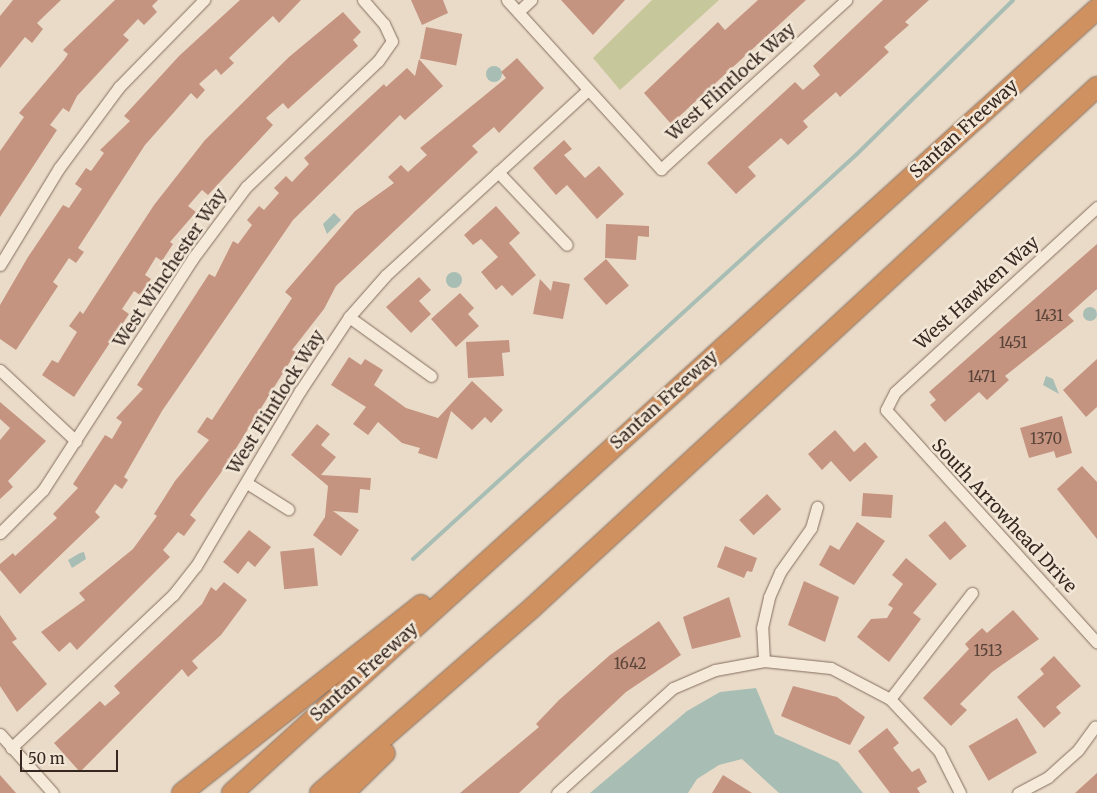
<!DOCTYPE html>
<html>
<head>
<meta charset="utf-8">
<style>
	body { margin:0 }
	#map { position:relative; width:1097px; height:793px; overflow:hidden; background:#eadbc8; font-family:Merriweather,serif }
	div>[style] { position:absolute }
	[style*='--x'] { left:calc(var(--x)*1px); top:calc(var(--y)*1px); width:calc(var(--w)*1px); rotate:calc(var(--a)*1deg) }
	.green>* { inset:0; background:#c7c79c }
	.water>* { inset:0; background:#a8beb5 }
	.round { border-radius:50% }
	.stream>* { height:4px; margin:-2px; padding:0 2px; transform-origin:2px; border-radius:2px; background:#a8beb5 }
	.building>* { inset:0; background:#c49481; transform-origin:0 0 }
	.roads { filter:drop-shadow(0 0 1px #846e5e) drop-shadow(0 0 1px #846e5e) }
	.street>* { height:11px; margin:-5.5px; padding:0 5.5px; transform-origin:5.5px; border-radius:5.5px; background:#f6eada }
	.highway>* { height:20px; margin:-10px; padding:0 10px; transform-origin:10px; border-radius:10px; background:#d09161 }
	span { translate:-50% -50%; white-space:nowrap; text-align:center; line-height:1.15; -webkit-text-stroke:5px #f2e7d6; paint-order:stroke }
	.number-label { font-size:15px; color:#5a4339 }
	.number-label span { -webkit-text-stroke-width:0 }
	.street-label { font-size:18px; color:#362821 }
	.scale { position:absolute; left:20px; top:750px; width:98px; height:22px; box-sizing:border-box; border:2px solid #362821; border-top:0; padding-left:6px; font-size:15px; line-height:18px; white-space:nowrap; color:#362821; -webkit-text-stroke:4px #f2e7d6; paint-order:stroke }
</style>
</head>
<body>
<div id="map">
	<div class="green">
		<div style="clip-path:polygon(652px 0,719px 0,620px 90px,593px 58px)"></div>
	</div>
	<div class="water">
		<div class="round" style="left:486px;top:66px;width:16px;height:16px"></div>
		<div style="clip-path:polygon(334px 213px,341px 220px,327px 234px,323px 224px)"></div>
		<div class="round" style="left:446px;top:272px;width:16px;height:16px"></div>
		<div class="round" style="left:1083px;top:307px;width:14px;height:14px"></div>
		<div style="clip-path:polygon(1046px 376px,1053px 379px,1059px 394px,1043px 385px)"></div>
		<div style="clip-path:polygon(80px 553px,84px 552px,86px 559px,72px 568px,68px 560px)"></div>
		<div style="clip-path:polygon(756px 688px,775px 734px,838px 762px,863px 793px,779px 793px,742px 759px,719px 765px,697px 779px,688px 793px,590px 793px,687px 711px,720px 692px)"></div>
	</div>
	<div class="stream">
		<div style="--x:413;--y:559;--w:601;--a:-42.37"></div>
		<div style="--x:857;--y:154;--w:219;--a:-44.6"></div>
	</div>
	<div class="building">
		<div style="clip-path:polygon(13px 0,61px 0,37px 23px,43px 29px,32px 43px,25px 37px,0 68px,0 16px)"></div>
		<div style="clip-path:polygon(115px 0,158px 0,152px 6px,157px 12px,144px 25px,138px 19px,123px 35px,129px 40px,77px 96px,69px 112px,63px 108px,50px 125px,57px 130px,0 217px,0 151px,24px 117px,19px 113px,64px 60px,68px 54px,63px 50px)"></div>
		<div style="clip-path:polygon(240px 0,301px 0,279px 23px,273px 16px,257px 31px,229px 58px,234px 63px,221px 75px,216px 69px,199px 84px,205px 90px,197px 99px,191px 93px,145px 145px,78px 248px,84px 252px,76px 263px,69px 258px,53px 282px,58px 286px,16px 350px,0 339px,0 305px,28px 257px,63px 205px,69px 208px,82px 189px,75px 184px,86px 168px,91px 171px,104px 153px,100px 150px,130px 121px,124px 116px,179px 56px)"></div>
		<div style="clip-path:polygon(411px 0,443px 0,448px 13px,422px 25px)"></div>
		<div style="clip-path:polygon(561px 0,625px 0,593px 35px)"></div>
		<div style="clip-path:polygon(758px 0,806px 0,671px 124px,644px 93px,718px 22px,725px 30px)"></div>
		<div style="clip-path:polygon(883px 0,929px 0,905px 22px,909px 25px,884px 47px,889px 52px,860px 79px,840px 97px,836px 92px,803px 121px,808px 127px,788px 145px,781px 138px,748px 167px,756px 176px,736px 194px,707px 163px,795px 82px,803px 90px,820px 75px,813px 66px)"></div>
		<div style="clip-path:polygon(343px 12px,361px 32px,353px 40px,358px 46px,288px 109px,283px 103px,266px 118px,273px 125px,208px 195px,202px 190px,188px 206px,196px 212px,170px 242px,173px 244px,162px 261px,156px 257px,145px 275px,151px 279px,140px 295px,134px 291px,122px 309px,129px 314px,74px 397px,42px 375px,52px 360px,58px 363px,77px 332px,69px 326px,80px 311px,83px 314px,154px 205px,205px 140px,289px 57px)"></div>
		<div style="left:426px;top:27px;width:37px;height:32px;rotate:11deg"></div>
		<div style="clip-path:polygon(517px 58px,544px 88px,499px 133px,494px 127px,472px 146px,478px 152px,336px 286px,324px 309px,292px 350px,296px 352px,220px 474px,190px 515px,196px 520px,184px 536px,178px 532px,163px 550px,170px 557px,77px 650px,70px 642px,59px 652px,41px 632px,85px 600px,79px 593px,133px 549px,157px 516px,154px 514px,175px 481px,209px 440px,197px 432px,207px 417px,212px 420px,292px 298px,285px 292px,355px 211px,394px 183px,388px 177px,401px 165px,408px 172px,427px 155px,420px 148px,506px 78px,501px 72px)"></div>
		<div style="clip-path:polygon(419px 59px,443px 86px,405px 120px,400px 115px,293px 220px,162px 411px,124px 477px,128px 480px,122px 489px,115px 484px,95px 512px,100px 517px,20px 594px,0 570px,0 564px,13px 553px,15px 556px,57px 518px,53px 514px,78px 488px,73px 484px,105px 435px,112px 439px,122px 422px,116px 418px,143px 389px,137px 385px,209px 274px,215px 277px,233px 241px,238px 244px,252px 225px,247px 220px,259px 206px,264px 210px,279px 193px,274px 188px,286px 176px,292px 182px,309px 164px,304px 158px,384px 84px,386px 87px,407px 68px,415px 76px)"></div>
		<div style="clip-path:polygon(564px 140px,572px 149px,564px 155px,585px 178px,599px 166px,624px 194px,597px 219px,567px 185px,556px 195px,533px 168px)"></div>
		<div style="clip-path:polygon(496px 206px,520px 233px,509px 243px,536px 275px,512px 296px,502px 285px,496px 290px,481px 272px,498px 257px,481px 239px,473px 245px,464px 235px)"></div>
		<div style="clip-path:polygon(606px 224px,649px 226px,649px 237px,638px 236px,636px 260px,605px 258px)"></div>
		<div style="clip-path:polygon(1097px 244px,1097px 289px,1068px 315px,1074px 321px,1005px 376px,1009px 380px,987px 400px,979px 392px,945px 422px,930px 405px,936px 400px,929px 392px)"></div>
		<div style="left:606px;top:259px;width:35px;height:30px;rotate:49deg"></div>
		<div style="clip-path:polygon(419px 277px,431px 290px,419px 301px,431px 314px,411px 333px,386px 307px)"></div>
		<div style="clip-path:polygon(540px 279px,551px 291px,553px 281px,570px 284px,563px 319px,533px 314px)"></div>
		<div style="clip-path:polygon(460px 293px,474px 308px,468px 314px,479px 326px,456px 347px,431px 319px)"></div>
		<div style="clip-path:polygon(509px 340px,510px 352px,502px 353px,504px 376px,468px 378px,466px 342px)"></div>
		<div style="clip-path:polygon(349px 357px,361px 365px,365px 359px,383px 370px,374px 385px,406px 408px,438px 418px,472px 381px,503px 410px,491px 423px,485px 417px,472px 430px,451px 411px,437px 459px,418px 453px,420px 448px,402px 443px,378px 422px,368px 435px,353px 424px,366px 407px,331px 385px)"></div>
		<div style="clip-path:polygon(1097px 359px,1097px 407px,1086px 417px,1063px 390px)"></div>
		<div style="clip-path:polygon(0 402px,46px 441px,8px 481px,13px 487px,0 499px,0 440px,10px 428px,0 419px)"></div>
		<div style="clip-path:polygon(1062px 416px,1072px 453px,1056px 458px,1054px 451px,1029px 458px,1020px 428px)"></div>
		<div style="clip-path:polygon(317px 424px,330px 434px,321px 445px,336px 457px,321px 475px,371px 478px,370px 490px,360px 489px,358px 513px,333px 511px,359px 530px,341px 556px,313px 535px,325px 517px,328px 486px,291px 455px)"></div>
		<div style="clip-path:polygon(835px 430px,854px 452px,865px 442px,878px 457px,850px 482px,831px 461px,822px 470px,808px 454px)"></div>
		<div style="clip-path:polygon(1082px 466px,1097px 482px,1097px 539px,1057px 489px)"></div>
		<div style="left:863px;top:493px;width:30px;height:23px;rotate:4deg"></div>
		<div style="left:767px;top:494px;width:21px;height:38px;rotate:47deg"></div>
		<div style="left:945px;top:521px;width:33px;height:22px;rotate:49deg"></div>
		<div style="clip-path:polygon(857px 522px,885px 541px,854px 585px,819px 565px,830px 545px,839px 550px)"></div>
		<div style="clip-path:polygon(249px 530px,271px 547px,255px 567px,248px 561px,238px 574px,223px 562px)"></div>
		<div style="clip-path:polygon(725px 546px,757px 558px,752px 572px,747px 571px,744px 578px,717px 567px)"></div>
		<div style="left:314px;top:548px;width:38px;height:34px;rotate:84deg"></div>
		<div style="clip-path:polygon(906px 558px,937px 584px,913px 613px,921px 619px,889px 662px,857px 637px,871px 619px,887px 618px,893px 608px,888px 605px,903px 584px,892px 575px)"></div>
		<div style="clip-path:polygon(804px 581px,839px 597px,825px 642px,788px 625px)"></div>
		<div style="clip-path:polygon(224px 582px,247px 600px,221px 635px,192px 661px,198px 668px,188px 677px,182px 669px,80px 772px,54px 743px,100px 701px,105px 706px,120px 693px,114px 686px,202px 604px,211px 587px,216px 591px)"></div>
		<div style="clip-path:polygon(729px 597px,741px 637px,692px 649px,683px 617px)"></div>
		<div style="clip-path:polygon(1013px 610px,1039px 639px,992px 672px,960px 704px,967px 710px,951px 726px,923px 698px,969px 649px,965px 644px,982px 628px,987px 633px)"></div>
		<div style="clip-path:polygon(0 615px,17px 639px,12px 642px,47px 684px,17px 712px,0 686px)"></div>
		<div style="clip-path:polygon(659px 621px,681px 655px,626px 692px,519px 793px,460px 793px,539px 727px,536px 724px,559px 700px,610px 655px)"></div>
		<div style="clip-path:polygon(1054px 656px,1081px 686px,1056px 707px,1061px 713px,1044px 728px,1017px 697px,1044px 674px,1040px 669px)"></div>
		<div style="clip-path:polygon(793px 686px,837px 697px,865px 717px,850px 745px,781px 716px)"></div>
		<div style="left:1017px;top:718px;width:40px;height:56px;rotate:60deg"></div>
		<div style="clip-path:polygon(887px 728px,899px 743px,893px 748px,912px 772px,919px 768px,927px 782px,917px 788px,920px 793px,890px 793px,858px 751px)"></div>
		<div style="clip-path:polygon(1097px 773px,1097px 793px,1075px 793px)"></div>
		<div style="clip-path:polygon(0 775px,16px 793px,0 793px)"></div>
		<div style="clip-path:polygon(723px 775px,752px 793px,712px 793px)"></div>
	</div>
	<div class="roads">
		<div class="street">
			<div style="--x:507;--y:0;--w:229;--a:47.7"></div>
			<div style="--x:661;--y:169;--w:251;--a:-42.4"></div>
			<div style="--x:518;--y:12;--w:18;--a:-43"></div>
			<div style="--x:498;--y:172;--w:100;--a:46.6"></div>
			<div style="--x:1097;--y:207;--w:274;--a:137.5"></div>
			<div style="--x:895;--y:392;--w:20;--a:117"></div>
			<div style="--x:886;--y:410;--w:314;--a:47.8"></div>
			<div style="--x:0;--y:265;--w:114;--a:-58.7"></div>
			<div style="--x:59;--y:168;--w:101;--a:-53.5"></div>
			<div style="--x:119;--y:87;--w:122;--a:-45.7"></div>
			<div style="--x:349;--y:317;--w:101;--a:35.7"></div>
			<div style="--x:0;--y:370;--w:104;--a:43.1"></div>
			<div style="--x:247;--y:483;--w:49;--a:32.4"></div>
			<div style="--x:0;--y:533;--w:61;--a:-45"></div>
			<div style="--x:43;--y:490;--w:276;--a:-57.1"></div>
			<div style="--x:193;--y:258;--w:89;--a:-53.3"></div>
			<div style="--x:246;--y:187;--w:182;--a:-43.7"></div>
			<div style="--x:378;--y:61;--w:24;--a:-55"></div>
			<div style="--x:392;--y:41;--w:19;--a:-115"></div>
			<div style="--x:384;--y:24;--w:32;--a:-131"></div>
			<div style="--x:764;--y:661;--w:33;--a:-93"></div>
			<div style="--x:762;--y:628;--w:32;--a:-77"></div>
			<div style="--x:769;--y:597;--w:27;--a:-66"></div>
			<div style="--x:780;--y:572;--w:54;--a:-54.8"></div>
			<div style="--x:811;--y:528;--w:22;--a:-74"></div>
			<div style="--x:890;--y:699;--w:134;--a:-52.3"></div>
			<div style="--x:0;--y:734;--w:79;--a:48.1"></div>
			<div style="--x:11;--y:748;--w:223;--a:-43.4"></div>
			<div style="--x:173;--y:595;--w:37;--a:-52"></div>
			<div style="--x:196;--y:566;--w:204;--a:-59.3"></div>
			<div style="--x:300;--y:391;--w:89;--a:-56.5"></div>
			<div style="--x:349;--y:317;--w:56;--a:-48.6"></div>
			<div style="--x:386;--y:275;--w:274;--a:-42.5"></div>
			<div style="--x:557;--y:793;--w:156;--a:-42.2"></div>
			<div style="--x:673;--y:688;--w:46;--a:-23.2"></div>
			<div style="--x:715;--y:670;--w:50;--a:-10.4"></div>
			<div style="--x:764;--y:661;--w:67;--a:6"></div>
			<div style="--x:831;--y:668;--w:67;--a:27.7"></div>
			<div style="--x:890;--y:699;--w:71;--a:46.7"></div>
			<div style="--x:939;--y:751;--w:47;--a:63.4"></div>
			<div style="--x:1018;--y:793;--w:34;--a:-28"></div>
			<div style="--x:1048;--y:777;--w:40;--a:-42"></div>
			<div style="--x:1078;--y:750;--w:29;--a:-54"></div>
		</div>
		<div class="highway">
			<div style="--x:182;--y:793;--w:304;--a:-38.2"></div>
			<div style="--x:232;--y:793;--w:1167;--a:-42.19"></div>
			<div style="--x:320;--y:793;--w:281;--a:-41.1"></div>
			<div style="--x:532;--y:608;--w:769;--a:-42.68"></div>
			<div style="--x:344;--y:793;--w:57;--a:-44.3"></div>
		</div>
	</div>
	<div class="number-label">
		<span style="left:1049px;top:316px">1431</span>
		<span style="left:1013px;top:343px">1451</span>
		<span style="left:982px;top:377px">1471</span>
		<span style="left:1046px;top:439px">1370</span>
		<span style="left:988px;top:651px">1513</span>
		<span style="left:630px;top:664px">1642</span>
	</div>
	<div class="street-label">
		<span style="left:731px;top:82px;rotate:-42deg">West Flintlock Way</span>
		<span style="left:964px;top:129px;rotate:-42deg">Santan Freeway</span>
		<span style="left:170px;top:268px;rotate:-56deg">West Winchester Way</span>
		<span style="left:977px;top:293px;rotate:-42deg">West Hawken Way</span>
		<span style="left:664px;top:400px;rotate:-42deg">Santan Freeway</span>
		<span style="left:276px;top:402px;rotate:-58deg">West Flintlock Way</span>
		<span style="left:1004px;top:516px;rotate:47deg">South Arrowhead Drive</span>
		<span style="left:364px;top:672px;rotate:-42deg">Santan Freeway</span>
	</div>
	<div class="scale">50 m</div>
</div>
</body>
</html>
